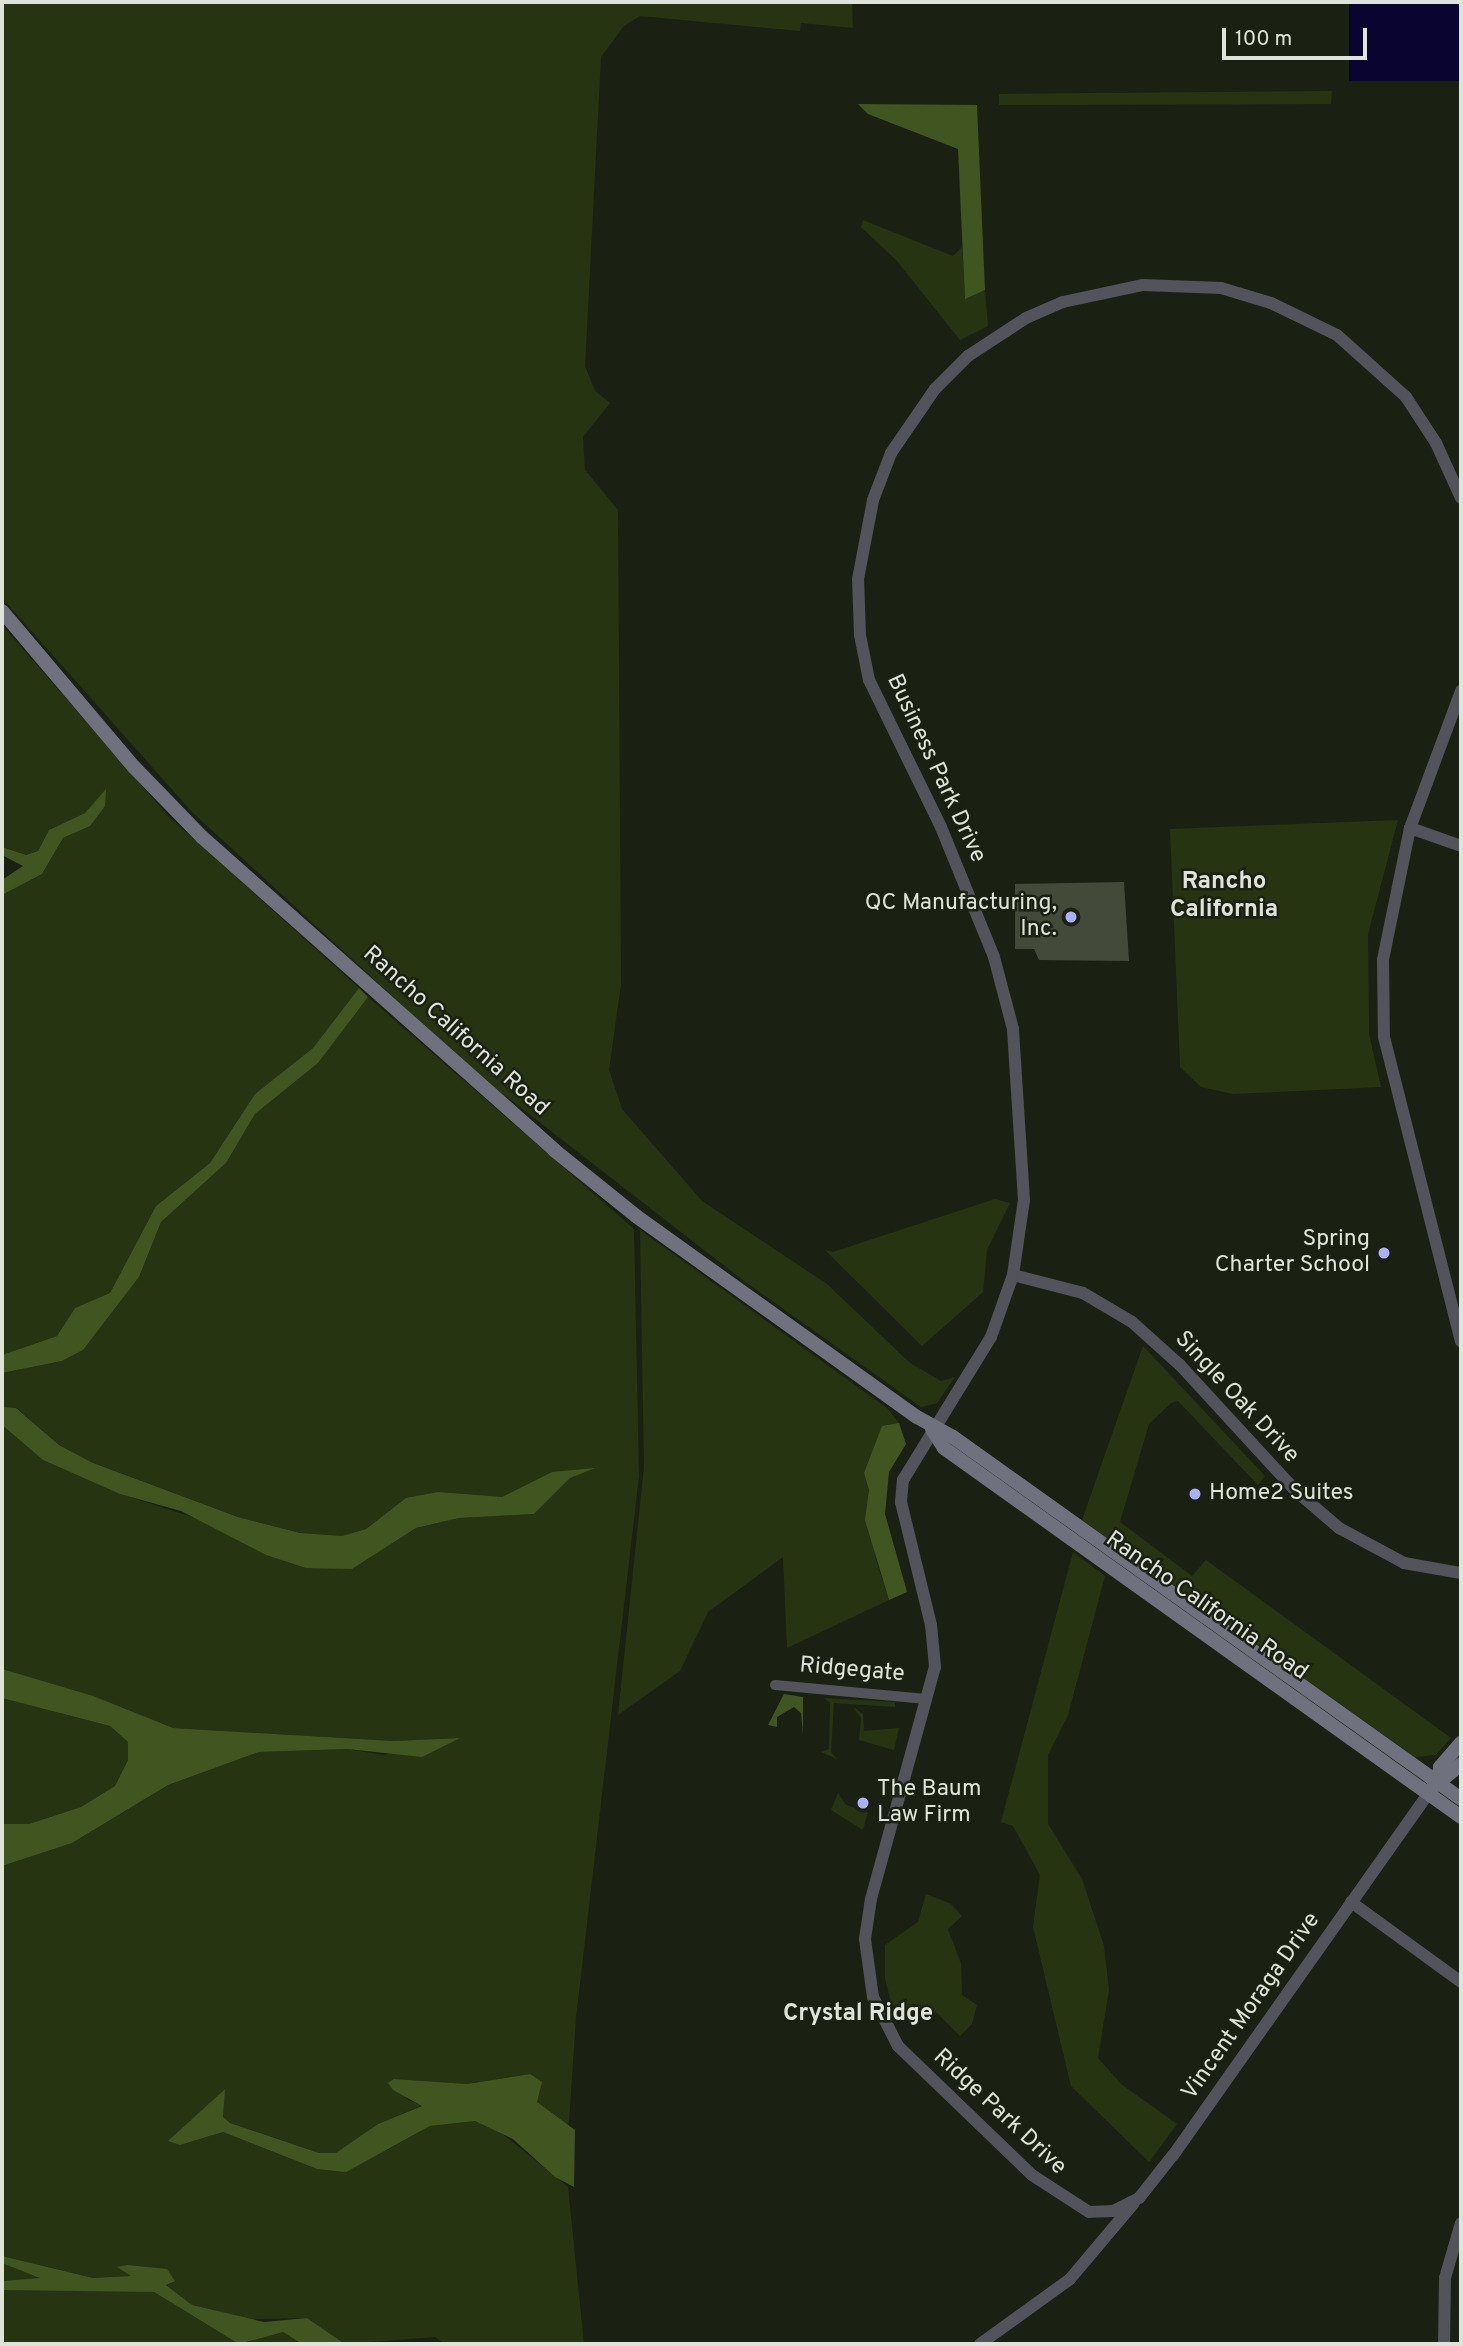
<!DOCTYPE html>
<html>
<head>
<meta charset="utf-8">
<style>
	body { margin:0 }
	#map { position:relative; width:1463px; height:2346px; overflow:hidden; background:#1b2112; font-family:Overpass,sans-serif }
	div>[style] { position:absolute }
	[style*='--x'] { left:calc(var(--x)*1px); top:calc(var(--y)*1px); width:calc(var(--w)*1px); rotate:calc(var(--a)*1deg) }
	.green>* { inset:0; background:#273411 }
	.forest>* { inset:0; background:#415520 }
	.water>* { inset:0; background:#0a0430; transform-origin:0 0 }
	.building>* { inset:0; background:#434a3a }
	.minor>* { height:10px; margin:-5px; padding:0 5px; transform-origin:5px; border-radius:5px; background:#52535b }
	.tertiary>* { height:12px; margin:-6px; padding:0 6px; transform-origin:6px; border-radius:6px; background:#52535b }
	.secondary>* { height:14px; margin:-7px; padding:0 7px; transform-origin:7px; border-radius:7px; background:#6f717e }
	.dots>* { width:19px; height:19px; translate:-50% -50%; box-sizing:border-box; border:4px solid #1b2112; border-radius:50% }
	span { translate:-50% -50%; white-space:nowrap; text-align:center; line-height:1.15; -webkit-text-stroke:5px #1b2112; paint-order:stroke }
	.street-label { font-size:23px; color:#dfe4da }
	.poi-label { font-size:23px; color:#dfe4da }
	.right { translate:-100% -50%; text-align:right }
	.left { translate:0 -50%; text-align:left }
	.neighbourhood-label { font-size:24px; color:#dfe4da; font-weight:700 }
	.frame { position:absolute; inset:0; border:4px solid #dfe4da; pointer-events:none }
	.scale { position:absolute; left:1222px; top:28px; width:145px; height:32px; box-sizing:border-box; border:4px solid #dfe4da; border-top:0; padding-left:9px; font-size:21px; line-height:24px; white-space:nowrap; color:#dfe4da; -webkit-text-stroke:5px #1b2112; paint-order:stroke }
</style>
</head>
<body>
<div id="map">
	<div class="green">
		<div style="clip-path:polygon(2px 2px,852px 2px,853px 28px,801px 23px,800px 31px,640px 16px,624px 26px,601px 57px,585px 366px,595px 391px,610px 403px,583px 437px,585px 470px,618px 510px,621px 984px,609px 1070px,622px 1109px,702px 1201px,827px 1284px,910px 1363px,941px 1381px,955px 1377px,937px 1403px,921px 1407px,744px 1281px,476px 1073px,192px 812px,2px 598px)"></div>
		<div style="clip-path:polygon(1332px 91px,1331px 104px,999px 105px,999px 94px)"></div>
		<div style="clip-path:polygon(863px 220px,953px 256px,962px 247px,965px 298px,985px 290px,988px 326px,960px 340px,897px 261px,861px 227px)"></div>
		<div style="clip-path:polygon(2px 625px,169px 817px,359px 988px,313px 1048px,255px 1094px,210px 1163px,156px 1206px,110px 1293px,75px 1308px,57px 1336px,2px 1355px,2px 895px,42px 874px,63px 838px,90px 826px,105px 791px,85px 813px,49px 830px,38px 851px,26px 855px,2px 847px)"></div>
		<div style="clip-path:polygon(1398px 820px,1368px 934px,1369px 1034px,1381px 1087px,1233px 1094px,1201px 1087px,1180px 1067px,1170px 829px)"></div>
		<div style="clip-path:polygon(368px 997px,634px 1229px,639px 1476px,576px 2018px,569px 2122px,565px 2127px,536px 2102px,530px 2074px,467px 2084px,394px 2079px,408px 2100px,423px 2105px,378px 2124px,336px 2154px,319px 2153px,230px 2123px,223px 2118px,224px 2090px,169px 2141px,180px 2145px,223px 2132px,317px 2169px,387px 2150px,430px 2126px,475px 2121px,494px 2127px,568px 2187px,584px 2344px,445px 2344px,435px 2337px,345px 2344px,307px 2318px,247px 2319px,192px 2305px,165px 2284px,132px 2276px,93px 2278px,2px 2256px,2px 1866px,72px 1843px,168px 1785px,259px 1752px,347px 1749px,384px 1755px,458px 1738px,393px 1741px,173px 1728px,2px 1669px,2px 1425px,43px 1460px,121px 1494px,352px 1569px,416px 1528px,459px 1518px,534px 1514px,570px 1478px,552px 1472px,502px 1497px,406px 1498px,366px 1529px,342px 1536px,300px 1533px,238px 1517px,93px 1463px,59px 1445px,17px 1408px,2px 1407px,2px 1373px,62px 1361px,83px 1350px,139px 1277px,161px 1222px,226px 1163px,255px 1114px,318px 1063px)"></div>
		<div style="clip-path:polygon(995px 1199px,1010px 1203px,987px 1250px,983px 1292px,922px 1346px,825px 1250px,833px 1252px)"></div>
		<div style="clip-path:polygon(640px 1230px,887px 1408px,899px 1423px,882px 1427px,869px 1490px,876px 1560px,889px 1600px,787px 1648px,783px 1557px,708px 1612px,680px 1671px,618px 1715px,644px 1467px)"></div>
		<div style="clip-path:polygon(1143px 1346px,1265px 1476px,1258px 1485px,1178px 1401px,1171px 1403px,1149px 1424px,1120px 1522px,1192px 1576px,1206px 1560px,1451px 1738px,1436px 1755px,1415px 1757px,1082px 1520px)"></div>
		<div style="clip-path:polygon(1073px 1552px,1105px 1576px,1068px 1715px,1048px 1755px,1048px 1824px,1082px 1879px,1104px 1946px,1109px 1990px,1098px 2058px,1121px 2084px,1177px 2124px,1149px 2162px,1071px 2086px,1033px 1927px,1040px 1875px,1013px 1826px,1001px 1822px)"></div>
		<div style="clip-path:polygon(2px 1698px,110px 1726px,128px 1742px,128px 1760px,115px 1786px,81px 1807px,29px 1824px,2px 1824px)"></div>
		<div style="clip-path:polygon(824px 1698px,895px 1702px,895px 1707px,834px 1703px,831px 1752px,837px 1759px,821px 1752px,829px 1749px,830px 1703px)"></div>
		<div style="clip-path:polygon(853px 1707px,863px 1714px,864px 1731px,899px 1728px,894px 1750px,859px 1740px,861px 1718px)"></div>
		<div style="clip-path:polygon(838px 1793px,846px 1805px,868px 1812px,863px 1830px,831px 1810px)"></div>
		<div style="clip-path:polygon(926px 1894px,951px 1904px,962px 1916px,948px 1929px,961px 1964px,962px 1995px,977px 2005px,972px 2024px,960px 2036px,937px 2013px,892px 2005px,885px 1979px,885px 1945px,918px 1922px)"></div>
		<div style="clip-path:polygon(2px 2263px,27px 2270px,41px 2278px,2px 2281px)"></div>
		<div style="clip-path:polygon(72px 2287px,154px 2292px,239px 2344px,2px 2344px,2px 2290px)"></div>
		<div style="clip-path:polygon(283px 2332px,302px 2344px,244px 2344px,265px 2334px)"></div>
	</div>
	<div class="forest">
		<div style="clip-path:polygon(858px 104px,977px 105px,985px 290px,965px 299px,958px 149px,868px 114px)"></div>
		<div style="clip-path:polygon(106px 789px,105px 806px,90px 826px,63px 838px,42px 874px,2px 895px,2px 880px,23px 866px,2px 855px,2px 847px,26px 855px,38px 851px,49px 830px,85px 813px)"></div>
		<div style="clip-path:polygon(359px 988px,368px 997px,318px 1063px,255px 1114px,226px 1163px,161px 1222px,139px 1277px,83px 1350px,62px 1361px,2px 1373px,2px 1355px,57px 1336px,75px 1308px,110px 1293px,156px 1206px,210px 1163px,255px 1094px,313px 1048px)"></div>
		<div style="clip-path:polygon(2px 1407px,16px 1408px,59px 1445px,93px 1463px,238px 1517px,300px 1533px,342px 1536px,366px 1529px,406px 1498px,438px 1492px,502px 1497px,552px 1472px,595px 1468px,570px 1478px,534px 1514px,459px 1518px,416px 1528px,352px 1569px,306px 1568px,266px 1555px,181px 1511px,120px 1494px,43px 1460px,2px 1425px)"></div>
		<div style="clip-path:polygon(899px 1423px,906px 1444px,889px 1472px,885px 1514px,907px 1592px,889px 1600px,865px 1520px,869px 1490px,864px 1473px,882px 1426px)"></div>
		<div style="clip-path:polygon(2px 1669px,93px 1696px,173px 1728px,393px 1741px,460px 1738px,422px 1757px,347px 1749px,259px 1752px,168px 1785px,72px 1843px,2px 1866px,2px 1824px,29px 1824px,81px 1807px,115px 1786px,128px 1760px,128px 1742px,110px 1726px,2px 1698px)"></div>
		<div style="clip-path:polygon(784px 1694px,803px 1697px,803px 1735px,801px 1713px,794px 1707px,777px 1717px,777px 1727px,768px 1725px)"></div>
		<div style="clip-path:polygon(530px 2074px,542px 2082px,537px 2102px,575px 2130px,574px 2187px,555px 2177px,513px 2139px,475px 2121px,430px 2126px,346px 2172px,317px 2169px,223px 2132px,180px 2145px,168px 2141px,225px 2089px,223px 2117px,230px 2123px,319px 2153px,336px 2153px,378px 2124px,422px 2106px,393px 2090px,388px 2083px,394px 2079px,467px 2084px)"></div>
		<div style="clip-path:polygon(2px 2256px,93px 2278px,131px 2276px,117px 2267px,127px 2265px,167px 2269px,175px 2281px,166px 2285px,192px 2305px,264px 2322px,307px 2318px,345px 2344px,302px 2344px,283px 2332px,239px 2344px,154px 2292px,2px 2290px,2px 2281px,40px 2278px,2px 2263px)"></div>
	</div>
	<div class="water">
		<div style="left:1349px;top:2px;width:112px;height:79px"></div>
	</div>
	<div class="building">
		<div style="clip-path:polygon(1124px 882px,1129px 961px,1039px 960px,1034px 949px,1015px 949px,1015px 884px)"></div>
	</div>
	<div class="minor">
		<div style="--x:775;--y:1685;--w:152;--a:5.3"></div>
	</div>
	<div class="tertiary">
		<div style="--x:1461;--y:691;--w:146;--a:110.4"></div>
		<div style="--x:1410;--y:828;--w:135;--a:101.6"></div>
		<div style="--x:1383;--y:960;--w:77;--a:89.3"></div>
		<div style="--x:1384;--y:1037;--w:314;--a:75.8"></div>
		<div style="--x:1410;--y:828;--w:54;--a:19.4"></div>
		<div style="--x:1013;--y:1275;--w:72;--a:14.4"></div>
		<div style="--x:1083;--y:1293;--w:57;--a:30.6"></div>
		<div style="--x:1132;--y:1322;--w:64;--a:41.9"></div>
		<div style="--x:1180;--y:1365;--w:171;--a:47.4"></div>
		<div style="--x:1296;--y:1491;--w:57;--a:40.7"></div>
		<div style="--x:1339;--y:1528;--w:74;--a:28.3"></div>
		<div style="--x:1404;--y:1563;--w:58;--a:10"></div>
		<div style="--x:1428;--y:1794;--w:442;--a:125.2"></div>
		<div style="--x:1173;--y:2155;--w:55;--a:128.3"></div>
		<div style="--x:1139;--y:2198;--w:28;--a:153"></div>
		<div style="--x:1114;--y:2211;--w:25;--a:178"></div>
		<div style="--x:1089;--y:2212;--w:68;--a:-147"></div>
		<div style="--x:1032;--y:2175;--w:186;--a:-136.1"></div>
		<div style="--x:898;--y:2046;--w:55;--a:-117"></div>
		<div style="--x:873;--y:1997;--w:59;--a:-97.9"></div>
		<div style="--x:865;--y:1939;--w:40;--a:-81.5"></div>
		<div style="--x:871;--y:1899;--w:241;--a:-74.6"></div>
		<div style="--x:935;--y:1667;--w:42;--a:-95.4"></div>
		<div style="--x:931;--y:1625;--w:127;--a:-103.7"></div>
		<div style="--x:901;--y:1502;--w:22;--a:-85"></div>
		<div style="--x:903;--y:1480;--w:168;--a:-58.4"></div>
		<div style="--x:991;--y:1337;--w:66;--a:-70.5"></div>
		<div style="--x:1013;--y:1275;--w:76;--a:-81.7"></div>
		<div style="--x:1024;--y:1200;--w:171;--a:-93.7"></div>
		<div style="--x:1013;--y:1029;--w:74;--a:-104.8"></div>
		<div style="--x:994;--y:957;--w:140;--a:-112.2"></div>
		<div style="--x:941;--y:827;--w:164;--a:-116.1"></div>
		<div style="--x:869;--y:680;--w:46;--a:-101.3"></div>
		<div style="--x:860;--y:635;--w:56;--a:-92"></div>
		<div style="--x:858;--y:579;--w:80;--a:-79.2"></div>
		<div style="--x:873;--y:500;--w:50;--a:-69"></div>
		<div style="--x:891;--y:453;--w:78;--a:-55.5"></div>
		<div style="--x:935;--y:389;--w:47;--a:-45"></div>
		<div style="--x:968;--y:356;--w:69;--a:-33.2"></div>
		<div style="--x:1026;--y:318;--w:40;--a:-23.4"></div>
		<div style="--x:1063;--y:302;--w:82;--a:-12"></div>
		<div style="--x:1143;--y:285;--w:78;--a:2.2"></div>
		<div style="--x:1221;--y:288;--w:52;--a:16.7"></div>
		<div style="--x:1271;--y:303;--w:73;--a:25.9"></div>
		<div style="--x:1337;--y:335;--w:93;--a:41.9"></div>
		<div style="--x:1406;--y:397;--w:55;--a:56.9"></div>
		<div style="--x:1436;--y:443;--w:60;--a:65.6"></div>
		<div style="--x:1351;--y:1902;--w:136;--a:36"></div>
		<div style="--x:980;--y:2344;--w:111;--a:-35.8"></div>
		<div style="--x:1070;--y:2279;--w:99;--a:-49.9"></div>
		<div style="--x:1444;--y:2344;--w:66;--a:-89.1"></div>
		<div style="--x:1445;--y:2278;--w:57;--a:-73.8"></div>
	</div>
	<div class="secondary">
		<div style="--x:2;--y:611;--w:204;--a:49.8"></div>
		<div style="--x:134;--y:767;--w:98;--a:45.8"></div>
		<div style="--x:202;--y:837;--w:471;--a:41.6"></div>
		<div style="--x:554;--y:1150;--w:105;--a:38.8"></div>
		<div style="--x:636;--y:1216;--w:345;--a:35.6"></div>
		<div style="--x:917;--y:1417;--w:41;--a:29.1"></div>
		<div style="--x:953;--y:1437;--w:624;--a:35.47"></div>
		<div style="--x:932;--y:1429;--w:22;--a:58"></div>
		<div style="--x:944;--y:1448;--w:635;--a:35.52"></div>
		<div style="--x:1438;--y:1782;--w:15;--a:-82"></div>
		<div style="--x:1440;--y:1767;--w:32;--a:-49"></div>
		<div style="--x:1433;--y:1787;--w:36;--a:-39"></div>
	</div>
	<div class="dots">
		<div style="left:1071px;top:917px;background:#a9b0fc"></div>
		<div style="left:1384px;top:1253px;background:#a9b0fc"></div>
		<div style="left:1195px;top:1494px;background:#a9b0fc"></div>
		<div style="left:863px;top:1803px;background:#a9b0fc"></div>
	</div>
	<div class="street-label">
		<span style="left:935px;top:769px;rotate:65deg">Business Park Drive</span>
		<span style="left:455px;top:1032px;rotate:42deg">Rancho California Road</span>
		<span style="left:1236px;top:1398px;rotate:47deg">Single Oak Drive</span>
		<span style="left:1206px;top:1607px;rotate:35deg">Rancho California Road</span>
		<span style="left:852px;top:1671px;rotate:5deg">Ridgegate</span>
		<span style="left:1252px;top:2007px;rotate:-55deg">Vincent Moraga Drive</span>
		<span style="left:999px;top:2113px;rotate:43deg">Ridge Park Drive</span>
	</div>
	<div class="poi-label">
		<span class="right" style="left:1057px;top:917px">QC Manufacturing,<br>Inc.</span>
		<span class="right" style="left:1370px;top:1253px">Spring<br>Charter School</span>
		<span class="left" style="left:1209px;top:1494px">Home2 Suites</span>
		<span class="left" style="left:877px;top:1803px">The Baum<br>Law Firm</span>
	</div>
	<div class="neighbourhood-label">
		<span style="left:1224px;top:897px">Rancho<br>California</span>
		<span style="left:858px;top:2015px">Crystal Ridge</span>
	</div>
	<div class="frame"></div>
	<div class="scale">100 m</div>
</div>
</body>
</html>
